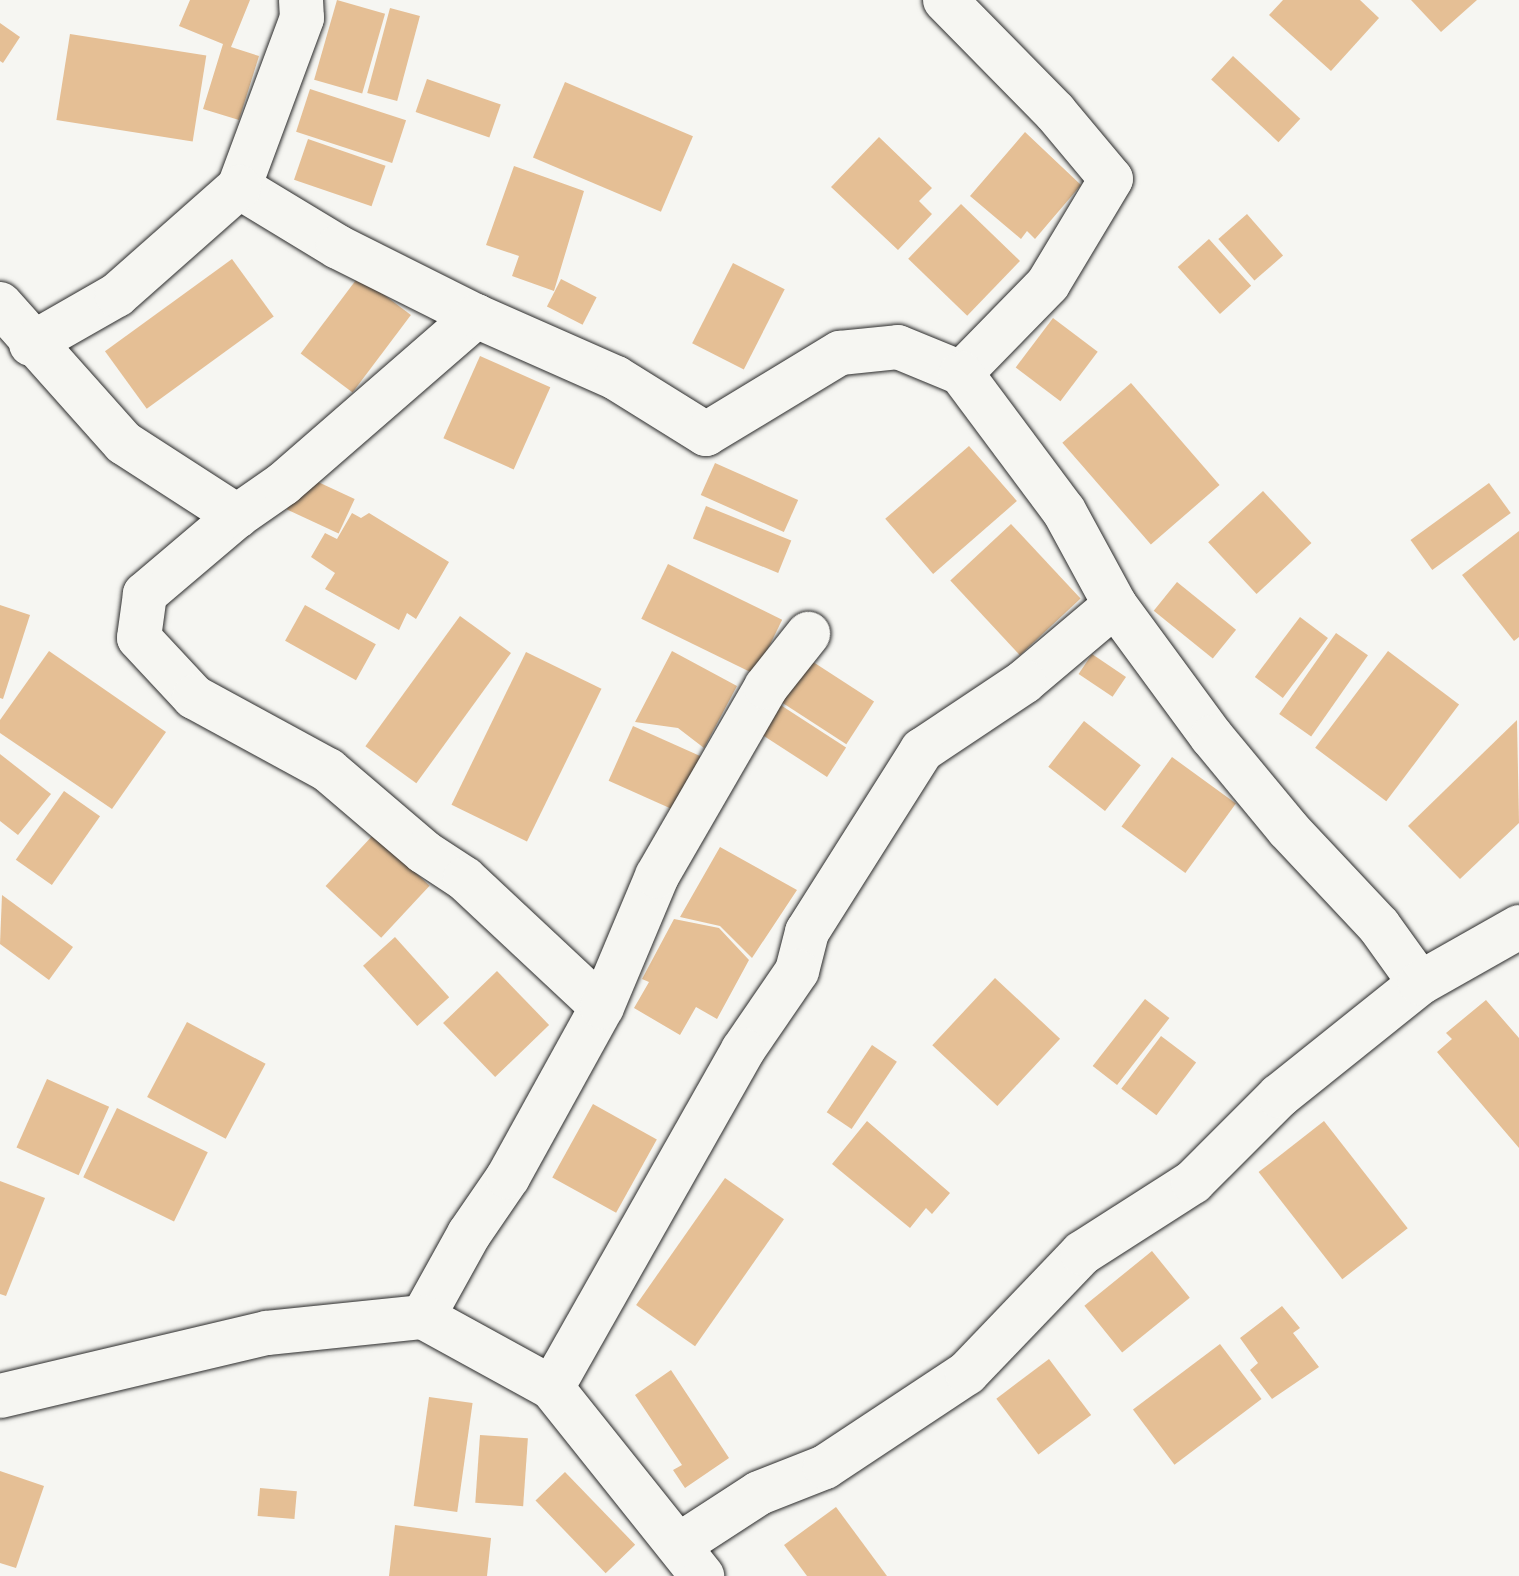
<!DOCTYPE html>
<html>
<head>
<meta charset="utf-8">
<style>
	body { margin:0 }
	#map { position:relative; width:1519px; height:1576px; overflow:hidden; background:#f6f6f2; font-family:"Shantell Sans",sans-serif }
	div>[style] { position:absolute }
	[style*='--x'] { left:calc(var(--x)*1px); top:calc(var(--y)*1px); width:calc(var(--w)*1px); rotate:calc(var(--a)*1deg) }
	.building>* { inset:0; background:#e5bf95; transform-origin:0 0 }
	.roads { filter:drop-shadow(0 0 2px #2b2b2b) drop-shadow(0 0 2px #2b2b2b) }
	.minor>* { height:44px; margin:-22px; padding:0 22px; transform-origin:22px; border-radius:22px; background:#f6f6f2 }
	span { translate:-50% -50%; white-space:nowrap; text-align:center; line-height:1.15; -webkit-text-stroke:8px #f6f6f2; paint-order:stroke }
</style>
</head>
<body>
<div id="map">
	<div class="building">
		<div style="clip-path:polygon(190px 0,250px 0,231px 47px,259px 56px,239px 120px,203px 109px,223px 44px,179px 26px)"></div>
		<div style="left:337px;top:0;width:50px;height:83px;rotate:16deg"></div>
		<div style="clip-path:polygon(1283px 0,1360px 0,1379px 18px,1331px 71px,1269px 15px)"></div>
		<div style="clip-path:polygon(1411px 0,1477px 0,1441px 32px)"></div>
		<div style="left:390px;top:8px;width:31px;height:88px;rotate:15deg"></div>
		<div style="clip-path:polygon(0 23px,20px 37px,3px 63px,0 61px)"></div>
		<div style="left:70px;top:34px;width:138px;height:87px;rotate:9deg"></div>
		<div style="left:1233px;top:56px;width:92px;height:32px;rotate:43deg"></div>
		<div style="left:427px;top:79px;width:78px;height:35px;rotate:19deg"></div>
		<div style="left:565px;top:82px;width:139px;height:82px;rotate:23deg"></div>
		<div style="left:310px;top:89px;width:101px;height:45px;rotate:18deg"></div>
		<div style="clip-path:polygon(1025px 132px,1081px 185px,1035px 239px,1027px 231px,1021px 239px,970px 196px)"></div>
		<div style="clip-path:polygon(879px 137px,932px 188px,919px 201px,932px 214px,898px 250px,831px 187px)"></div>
		<div style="left:308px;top:139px;width:82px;height:43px;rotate:19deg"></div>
		<div style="clip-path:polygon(514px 166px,584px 191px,554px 291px,512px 276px,519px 256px,486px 245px)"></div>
		<div style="left:961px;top:204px;width:82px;height:76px;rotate:44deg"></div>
		<div style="left:1247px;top:214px;width:55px;height:38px;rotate:49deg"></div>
		<div style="left:1209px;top:239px;width:63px;height:42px;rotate:48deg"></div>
		<div style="left:232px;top:259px;width:71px;height:157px;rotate:54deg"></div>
		<div style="left:733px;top:263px;width:58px;height:90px;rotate:27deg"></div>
		<div style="left:359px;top:276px;width:65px;height:97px;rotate:37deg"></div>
		<div style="left:561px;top:279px;width:40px;height:31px;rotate:27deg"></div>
		<div style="left:1053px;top:318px;width:56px;height:62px;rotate:37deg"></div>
		<div style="left:480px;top:356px;width:77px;height:90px;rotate:24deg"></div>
		<div style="left:1131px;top:383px;width:135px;height:91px;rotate:49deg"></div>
		<div style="left:969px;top:446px;width:73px;height:111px;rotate:49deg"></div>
		<div style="left:715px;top:463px;width:91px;height:35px;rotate:24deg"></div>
		<div style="left:303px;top:475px;width:57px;height:38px;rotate:25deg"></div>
		<div style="left:1489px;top:483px;width:37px;height:97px;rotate:54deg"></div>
		<div style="left:1263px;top:491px;width:71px;height:75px;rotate:47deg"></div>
		<div style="left:706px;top:506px;width:92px;height:35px;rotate:22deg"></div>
		<div style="clip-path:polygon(352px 513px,361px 518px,369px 513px,449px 562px,416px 619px,407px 613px,399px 630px,325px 589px,335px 573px,311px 557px,325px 533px,337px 539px)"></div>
		<div style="left:1011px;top:524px;width:102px;height:83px;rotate:47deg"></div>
		<div style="clip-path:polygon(1519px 531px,1519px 637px,1514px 641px,1462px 575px)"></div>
		<div style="left:668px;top:564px;width:127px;height:61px;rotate:26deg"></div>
		<div style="left:1177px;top:582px;width:76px;height:37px;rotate:39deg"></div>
		<div style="clip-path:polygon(0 605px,30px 615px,3px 699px,0 698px)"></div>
		<div style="left:305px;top:605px;width:81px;height:41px;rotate:29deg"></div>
		<div style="left:460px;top:616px;width:63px;height:161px;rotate:36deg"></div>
		<div style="left:1300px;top:617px;width:35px;height:75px;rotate:37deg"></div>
		<div style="left:1336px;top:633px;width:39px;height:99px;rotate:35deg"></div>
		<div style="clip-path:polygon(49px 651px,166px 732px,112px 809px,0 733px,0 720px)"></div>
		<div style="clip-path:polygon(672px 651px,737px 686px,704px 748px,678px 728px,635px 722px)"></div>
		<div style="left:1388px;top:651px;width:89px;height:121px;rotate:37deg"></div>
		<div style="left:526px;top:652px;width:84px;height:170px;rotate:26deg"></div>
		<div style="left:1092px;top:654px;width:41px;height:24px;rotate:34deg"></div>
		<div style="left:807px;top:658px;width:80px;height:51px;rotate:33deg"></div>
		<div style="left:779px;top:704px;width:80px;height:35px;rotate:33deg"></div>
		<div style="clip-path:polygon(1517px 720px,1519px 823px,1460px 879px,1408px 826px)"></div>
		<div style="left:1084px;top:721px;width:72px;height:58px;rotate:38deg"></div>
		<div style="left:633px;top:726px;width:79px;height:60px;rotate:24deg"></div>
		<div style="clip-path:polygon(0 754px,51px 794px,18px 835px,0 821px)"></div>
		<div style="left:1172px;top:757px;width:79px;height:86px;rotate:36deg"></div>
		<div style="left:64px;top:791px;width:44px;height:84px;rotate:35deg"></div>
		<div style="left:374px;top:834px;width:76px;height:71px;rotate:43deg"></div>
		<div style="clip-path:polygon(720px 847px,797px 890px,752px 958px,720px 926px,680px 917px)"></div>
		<div style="clip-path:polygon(2px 895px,73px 947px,49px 980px,0 944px)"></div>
		<div style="clip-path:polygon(674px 919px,719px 928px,749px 960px,717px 1019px,696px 1007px,680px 1035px,634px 1008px,649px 982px,642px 979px)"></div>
		<div style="left:395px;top:937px;width:81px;height:43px;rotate:48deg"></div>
		<div style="left:497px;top:971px;width:75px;height:75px;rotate:46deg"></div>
		<div style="left:995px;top:978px;width:89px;height:92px;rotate:43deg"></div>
		<div style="left:1145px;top:999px;width:31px;height:85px;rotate:38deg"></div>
		<div style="clip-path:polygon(1486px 1000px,1519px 1038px,1519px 1148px,1437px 1052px,1452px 1039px,1446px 1033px)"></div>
		<div style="left:187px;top:1022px;width:89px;height:85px;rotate:28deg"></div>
		<div style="left:1161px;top:1036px;width:44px;height:66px;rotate:37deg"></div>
		<div style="left:872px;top:1045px;width:30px;height:81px;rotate:34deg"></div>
		<div style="left:47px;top:1079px;width:68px;height:75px;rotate:24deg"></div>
		<div style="left:593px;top:1104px;width:73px;height:84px;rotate:29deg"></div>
		<div style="left:117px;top:1108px;width:101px;height:77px;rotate:26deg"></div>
		<div style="clip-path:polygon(867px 1121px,950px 1193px,932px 1214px,926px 1208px,910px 1228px,832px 1164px)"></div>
		<div style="left:1324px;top:1121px;width:136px;height:83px;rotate:52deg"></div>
		<div style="left:725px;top:1178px;width:72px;height:155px;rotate:35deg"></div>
		<div style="clip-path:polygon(0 1181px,45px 1198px,6px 1296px,0 1294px)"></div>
		<div style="left:1152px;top:1251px;width:60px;height:87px;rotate:51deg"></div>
		<div style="clip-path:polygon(1282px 1306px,1300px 1328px,1293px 1333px,1319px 1367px,1272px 1399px,1250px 1370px,1258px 1363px,1240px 1338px)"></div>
		<div style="left:1220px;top:1344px;width:69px;height:109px;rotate:53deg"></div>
		<div style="left:1049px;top:1359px;width:70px;height:66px;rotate:53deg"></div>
		<div style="clip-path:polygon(671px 1370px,729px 1458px,685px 1488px,673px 1470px,682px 1465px,635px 1395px)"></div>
		<div style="left:429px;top:1397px;width:44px;height:110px;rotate:8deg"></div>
		<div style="left:480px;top:1435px;width:48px;height:68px;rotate:4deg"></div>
		<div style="clip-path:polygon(0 1471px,44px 1486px,16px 1568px,0 1563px)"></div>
		<div style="left:565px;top:1472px;width:101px;height:41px;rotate:46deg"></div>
		<div style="left:260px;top:1488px;width:37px;height:28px;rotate:5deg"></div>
		<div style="clip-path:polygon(836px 1507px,887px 1576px,807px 1576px,784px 1545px)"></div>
		<div style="clip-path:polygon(395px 1525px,491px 1538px,487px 1576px,389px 1576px)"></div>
	</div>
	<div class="roads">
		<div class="minor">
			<div style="--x:301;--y:0;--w:18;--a:87"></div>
			<div style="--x:302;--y:18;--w:180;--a:110.4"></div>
			<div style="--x:239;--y:187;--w:116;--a:31.2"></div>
			<div style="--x:338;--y:247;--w:154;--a:26.6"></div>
			<div style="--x:945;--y:0;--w:157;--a:45.5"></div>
			<div style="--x:1055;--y:112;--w:87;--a:50.1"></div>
			<div style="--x:1111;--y:179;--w:122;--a:121"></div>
			<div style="--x:1048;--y:284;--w:124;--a:134.3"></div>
			<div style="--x:0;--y:304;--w:186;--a:48.3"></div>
			<div style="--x:124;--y:443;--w:135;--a:32.9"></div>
			<div style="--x:237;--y:516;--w:121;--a:139.7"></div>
			<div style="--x:145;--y:594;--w:44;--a:97.8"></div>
			<div style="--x:139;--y:638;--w:81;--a:47"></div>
			<div style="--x:194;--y:697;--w:153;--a:28.6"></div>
			<div style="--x:328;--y:770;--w:126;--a:40.5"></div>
			<div style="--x:424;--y:852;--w:49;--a:33.4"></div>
			<div style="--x:465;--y:879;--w:187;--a:43.1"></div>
			<div style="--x:31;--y:344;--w:99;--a:-29.7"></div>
			<div style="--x:117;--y:295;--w:163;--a:-41.5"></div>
			<div style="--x:237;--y:516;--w:56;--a:-34.8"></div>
			<div style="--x:283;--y:484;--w:256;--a:-41"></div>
			<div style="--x:476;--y:316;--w:153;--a:23.9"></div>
			<div style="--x:616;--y:378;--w:106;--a:31.9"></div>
			<div style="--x:706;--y:434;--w:157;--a:-31.2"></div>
			<div style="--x:840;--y:353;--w:58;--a:-5.9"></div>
			<div style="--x:898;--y:347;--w:68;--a:22.4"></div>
			<div style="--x:961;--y:373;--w:172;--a:53.3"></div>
			<div style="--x:1064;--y:511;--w:107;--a:61.5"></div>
			<div style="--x:1115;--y:605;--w:119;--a:139.8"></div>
			<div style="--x:1024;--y:682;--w:123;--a:146.3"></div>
			<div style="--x:922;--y:750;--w:215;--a:122.3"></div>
			<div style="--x:807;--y:932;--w:40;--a:104.4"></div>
			<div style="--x:797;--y:971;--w:96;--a:124.4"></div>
			<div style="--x:743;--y:1050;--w:388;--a:119.5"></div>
			<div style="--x:1115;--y:605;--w:164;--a:53.7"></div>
			<div style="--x:1212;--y:737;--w:119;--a:50.4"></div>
			<div style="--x:1288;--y:829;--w:133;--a:46.8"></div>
			<div style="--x:1379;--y:926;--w:70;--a:54.3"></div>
			<div style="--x:423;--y:1317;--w:95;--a:-61"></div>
			<div style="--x:469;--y:1234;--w:69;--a:-55.6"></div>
			<div style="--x:508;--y:1177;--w:194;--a:-61.1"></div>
			<div style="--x:602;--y:1007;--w:142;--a:-67.2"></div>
			<div style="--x:657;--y:876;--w:218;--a:-60"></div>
			<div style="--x:766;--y:687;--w:68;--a:-51.6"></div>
			<div style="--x:0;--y:1396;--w:274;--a:-13.3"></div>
			<div style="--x:267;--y:1333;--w:157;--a:-5.9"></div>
			<div style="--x:423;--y:1317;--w:147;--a:28.8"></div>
			<div style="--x:552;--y:1388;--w:241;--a:51.4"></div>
			<div style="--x:679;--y:1545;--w:95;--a:-33"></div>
			<div style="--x:759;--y:1493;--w:71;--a:-21.5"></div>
			<div style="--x:825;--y:1467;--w:170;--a:-33.5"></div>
			<div style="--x:967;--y:1373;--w:166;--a:-46.2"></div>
			<div style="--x:1082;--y:1253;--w:132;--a:-32.6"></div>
			<div style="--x:1193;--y:1182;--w:122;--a:-45"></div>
			<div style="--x:1279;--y:1096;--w:181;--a:-38.7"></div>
			<div style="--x:1420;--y:983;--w:114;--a:-29.5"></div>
		</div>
	</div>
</div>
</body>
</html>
